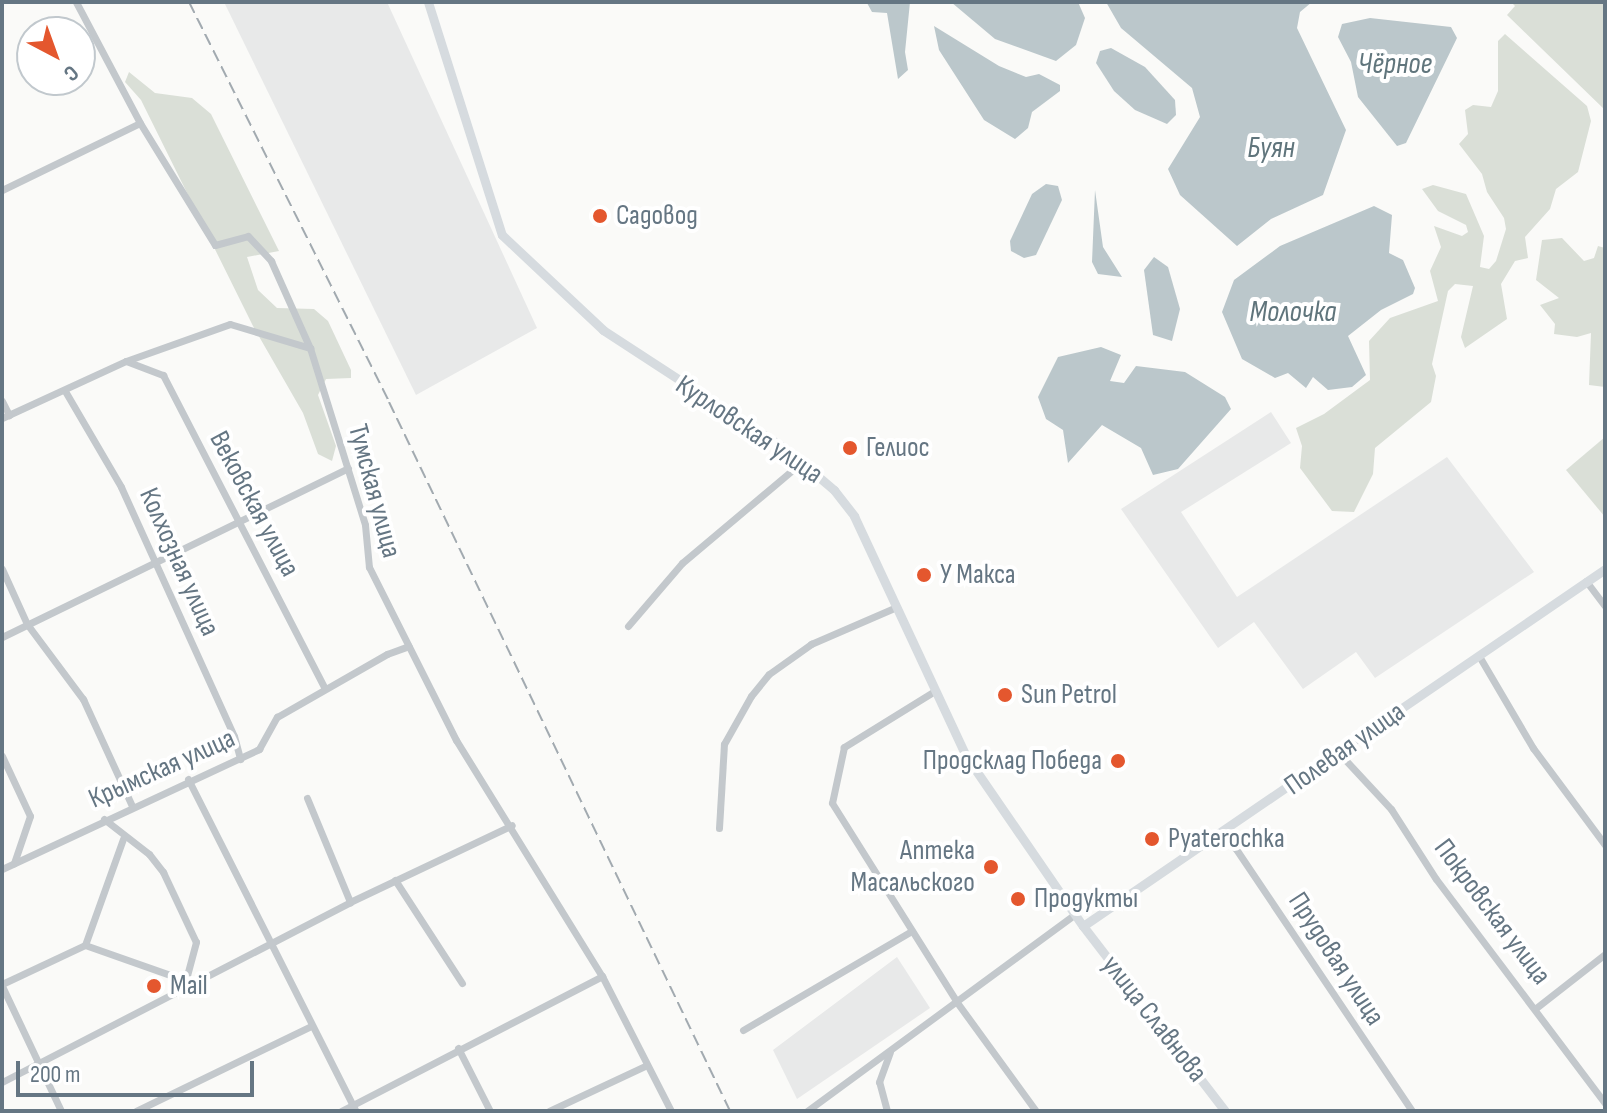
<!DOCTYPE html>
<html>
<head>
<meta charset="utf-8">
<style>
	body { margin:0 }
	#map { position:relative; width:1607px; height:1113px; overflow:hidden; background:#fafaf8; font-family:"Sofia Sans Condensed",sans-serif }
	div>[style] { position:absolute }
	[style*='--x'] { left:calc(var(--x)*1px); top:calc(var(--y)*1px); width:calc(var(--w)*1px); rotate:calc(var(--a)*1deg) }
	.built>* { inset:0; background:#e8e9e9 }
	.green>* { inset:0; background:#dadfd7 }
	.water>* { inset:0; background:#bbc7cb }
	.street>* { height:7px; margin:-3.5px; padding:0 3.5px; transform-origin:3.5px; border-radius:3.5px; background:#c3c8cc }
	.secondary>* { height:9px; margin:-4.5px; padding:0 4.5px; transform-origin:4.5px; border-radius:4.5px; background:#d6dbdf }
	.rail>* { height:2px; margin-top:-1px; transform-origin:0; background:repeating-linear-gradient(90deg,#a2aab0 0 12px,transparent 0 18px) }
	.dots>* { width:22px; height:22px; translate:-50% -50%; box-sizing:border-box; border:4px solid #fff; border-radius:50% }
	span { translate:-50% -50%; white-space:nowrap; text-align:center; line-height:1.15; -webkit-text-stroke:8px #fff; paint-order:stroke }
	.poi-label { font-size:28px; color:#657683 }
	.left { translate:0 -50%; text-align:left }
	.right { translate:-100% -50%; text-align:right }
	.street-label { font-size:28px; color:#657683 }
	.water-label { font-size:30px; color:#60757c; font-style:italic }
	.frame { position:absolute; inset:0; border:4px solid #657683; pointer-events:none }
	.north { position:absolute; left:16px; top:16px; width:80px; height:80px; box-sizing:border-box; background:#fff; border:2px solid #c1c8cd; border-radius:50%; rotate:139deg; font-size:22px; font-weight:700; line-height:32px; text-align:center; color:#657683 }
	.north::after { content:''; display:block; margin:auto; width:28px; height:36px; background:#e4572e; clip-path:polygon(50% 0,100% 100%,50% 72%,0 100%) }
	.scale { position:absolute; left:16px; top:1061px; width:238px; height:36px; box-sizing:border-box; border:4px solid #657683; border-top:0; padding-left:10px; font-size:24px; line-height:28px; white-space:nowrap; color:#657683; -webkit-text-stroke:6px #fff; paint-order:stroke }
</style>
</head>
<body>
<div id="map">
	<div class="built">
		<div style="clip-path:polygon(224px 2px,387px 2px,537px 328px,416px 395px)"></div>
		<div style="clip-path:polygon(1271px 412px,1291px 443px,1181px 512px,1237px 597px,1447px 457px,1534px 572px,1375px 678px,1356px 652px,1303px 689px,1254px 622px,1218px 648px,1121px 509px)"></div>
		<div style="clip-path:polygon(897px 957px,930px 1008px,797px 1099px,773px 1050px)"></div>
	</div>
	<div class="green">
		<div style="clip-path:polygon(1511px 2px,1605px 2px,1605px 110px,1507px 15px,1515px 6px)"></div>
		<div style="clip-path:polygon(1505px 34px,1587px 106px,1591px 121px,1578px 172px,1556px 189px,1550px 209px,1525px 237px,1528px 258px,1515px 261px,1501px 284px,1507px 319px,1465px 348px,1461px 337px,1473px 286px,1455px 284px,1448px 291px,1432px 364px,1436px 376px,1431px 402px,1375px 448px,1373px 474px,1354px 512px,1332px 511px,1300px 468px,1302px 446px,1296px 428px,1324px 414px,1370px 380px,1369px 341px,1390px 318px,1438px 301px,1430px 271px,1441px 247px,1434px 226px,1462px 236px,1468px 232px,1466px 225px,1438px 211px,1422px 189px,1433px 185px,1466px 194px,1484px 236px,1480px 267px,1489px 269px,1496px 261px,1506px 229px,1504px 218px,1487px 192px,1482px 174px,1459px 144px,1468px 134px,1465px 110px,1473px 105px,1491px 107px,1498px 91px,1498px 41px)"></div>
		<div style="clip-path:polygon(129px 72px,155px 93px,192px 98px,211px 114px,279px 251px,247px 257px,258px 290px,277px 308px,314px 309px,328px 321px,351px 370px,351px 378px,326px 379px,318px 395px,336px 446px,332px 461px,318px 454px,303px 413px,253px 326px,141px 100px,125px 82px)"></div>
		<div style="clip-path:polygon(1562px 238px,1584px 261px,1594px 258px,1598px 246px,1605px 248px,1605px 387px,1589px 385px,1591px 333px,1577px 337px,1554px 334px,1555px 324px,1540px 305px,1559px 298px,1536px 280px,1542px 240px)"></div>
		<div style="clip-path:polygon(1605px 437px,1605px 517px,1566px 470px)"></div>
	</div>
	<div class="water">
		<div style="clip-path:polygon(910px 2px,905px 52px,908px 70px,898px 79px,887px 13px,872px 12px,867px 3px)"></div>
		<div style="clip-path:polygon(951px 2px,1078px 2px,1085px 18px,1076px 45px,1056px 61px,995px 39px)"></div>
		<div style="clip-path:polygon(1106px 2px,1312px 2px,1300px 12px,1297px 28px,1346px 130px,1323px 195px,1271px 219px,1237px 246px,1180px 195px,1168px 169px,1200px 117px,1192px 88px,1121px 28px)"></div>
		<div style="clip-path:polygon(1370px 18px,1451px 27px,1457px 38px,1406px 143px,1397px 146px,1358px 97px,1351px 62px,1338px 37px,1342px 24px)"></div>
		<div style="clip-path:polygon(934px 26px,999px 66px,1026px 77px,1039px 74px,1060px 85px,1060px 91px,1032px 112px,1028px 128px,1015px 139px,984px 120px,939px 50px)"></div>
		<div style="clip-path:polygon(1111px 48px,1145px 67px,1175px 100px,1176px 115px,1167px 124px,1135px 110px,1114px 91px,1096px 63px,1100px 51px)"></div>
		<div style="clip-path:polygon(1046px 184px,1058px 186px,1062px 200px,1036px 255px,1024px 258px,1011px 251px,1010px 241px,1032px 194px)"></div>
		<div style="clip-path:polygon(1095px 190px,1103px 247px,1122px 277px,1098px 274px,1092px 262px)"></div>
		<div style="clip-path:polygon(1374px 206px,1392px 215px,1389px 253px,1403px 260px,1415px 288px,1413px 294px,1381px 310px,1348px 336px,1366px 375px,1352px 387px,1328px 390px,1313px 377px,1306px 388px,1288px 373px,1275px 378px,1242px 359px,1222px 312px,1234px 280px,1280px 246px)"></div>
		<div style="clip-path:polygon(1154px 257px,1168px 267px,1180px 309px,1172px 341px,1153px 335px,1144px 270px)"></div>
		<div style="clip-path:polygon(1101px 347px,1121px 355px,1110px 381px,1124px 383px,1136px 366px,1185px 372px,1225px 397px,1231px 409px,1178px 469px,1153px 475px,1141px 448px,1102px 425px,1068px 463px,1063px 430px,1046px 419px,1038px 397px,1058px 357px)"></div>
	</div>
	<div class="street">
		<div style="--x:76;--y:2;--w:137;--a:62.1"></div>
		<div style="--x:140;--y:123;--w:143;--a:58.4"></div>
		<div style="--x:215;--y:245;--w:34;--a:-15"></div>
		<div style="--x:248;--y:236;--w:34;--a:47"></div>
		<div style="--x:271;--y:261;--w:95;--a:65.9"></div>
		<div style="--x:310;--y:348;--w:185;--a:72.7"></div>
		<div style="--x:365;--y:525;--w:42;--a:84.6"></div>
		<div style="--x:369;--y:567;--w:194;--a:63.3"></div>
		<div style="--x:456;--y:740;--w:278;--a:58.3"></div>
		<div style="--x:602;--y:976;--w:152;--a:62.9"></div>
		<div style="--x:2;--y:190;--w:153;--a:-25.9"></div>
		<div style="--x:126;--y:361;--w:40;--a:21"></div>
		<div style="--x:163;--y:375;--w:353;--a:62.7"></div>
		<div style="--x:65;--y:391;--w:111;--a:59.7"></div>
		<div style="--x:121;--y:487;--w:273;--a:65.6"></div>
		<div style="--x:234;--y:736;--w:24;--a:75"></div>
		<div style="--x:2;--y:401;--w:16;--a:63"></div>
		<div style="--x:2;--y:418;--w:136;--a:-24.7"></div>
		<div style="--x:126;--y:361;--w:110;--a:-19.6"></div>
		<div style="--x:230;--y:324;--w:84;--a:16.7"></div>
		<div style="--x:2;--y:569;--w:60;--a:65.6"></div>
		<div style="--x:27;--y:624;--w:94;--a:53.3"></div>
		<div style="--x:83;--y:699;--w:118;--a:65.4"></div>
		<div style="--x:1586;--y:581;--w:31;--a:53"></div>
		<div style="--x:628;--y:626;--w:83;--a:-49.4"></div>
		<div style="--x:682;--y:563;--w:157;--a:-40.1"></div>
		<div style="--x:2;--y:637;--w:385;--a:-26"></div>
		<div style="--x:1479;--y:656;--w:107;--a:59.6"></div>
		<div style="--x:1533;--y:748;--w:121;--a:53.4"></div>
		<div style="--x:933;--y:692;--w:105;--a:148.3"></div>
		<div style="--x:844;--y:747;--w:57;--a:102.1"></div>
		<div style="--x:832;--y:803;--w:234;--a:57.9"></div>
		<div style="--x:956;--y:1001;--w:136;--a:54"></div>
		<div style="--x:1338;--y:752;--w:78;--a:47.1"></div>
		<div style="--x:1391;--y:809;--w:83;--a:57.3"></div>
		<div style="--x:1436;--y:879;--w:281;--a:53"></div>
		<div style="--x:2;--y:756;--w:66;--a:65"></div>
		<div style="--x:30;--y:816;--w:50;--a:108.8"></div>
		<div style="--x:188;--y:779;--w:372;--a:63.2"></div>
		<div style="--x:307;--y:798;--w:113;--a:67.5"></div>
		<div style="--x:104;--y:819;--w:57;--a:37.9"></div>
		<div style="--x:149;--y:854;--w:23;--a:52"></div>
		<div style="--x:163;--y:872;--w:77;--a:64.8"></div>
		<div style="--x:196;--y:942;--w:39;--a:105"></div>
		<div style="--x:719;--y:828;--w:84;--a:-86.6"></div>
		<div style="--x:724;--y:744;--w:55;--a:-60.6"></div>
		<div style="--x:751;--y:696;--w:28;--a:-51"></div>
		<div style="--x:769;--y:674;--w:52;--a:-35.5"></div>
		<div style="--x:811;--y:644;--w:90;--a:-23.4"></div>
		<div style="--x:1221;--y:834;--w:21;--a:45"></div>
		<div style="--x:1236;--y:849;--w:316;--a:56.1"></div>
		<div style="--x:2;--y:869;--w:284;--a:-25"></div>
		<div style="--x:259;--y:749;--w:37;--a:-61"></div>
		<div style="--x:277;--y:717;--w:127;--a:-29.8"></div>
		<div style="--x:387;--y:654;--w:23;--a:-20"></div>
		<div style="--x:395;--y:880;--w:123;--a:57"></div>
		<div style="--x:85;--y:945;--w:108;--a:19.4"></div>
		<div style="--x:2;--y:984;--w:92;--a:-25.2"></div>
		<div style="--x:85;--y:945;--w:113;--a:-70.3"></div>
		<div style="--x:2;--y:986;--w:138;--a:64.7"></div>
		<div style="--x:1536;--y:1008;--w:88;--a:-38"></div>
		<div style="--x:743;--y:1030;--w:194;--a:-30.4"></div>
		<div style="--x:458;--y:1048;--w:71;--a:63.1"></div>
		<div style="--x:2;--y:1082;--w:392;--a:-27.3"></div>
		<div style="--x:350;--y:902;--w:179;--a:-25.4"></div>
		<div style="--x:136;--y:1111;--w:195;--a:-25.9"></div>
		<div style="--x:341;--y:1111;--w:294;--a:-27.3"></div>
		<div style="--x:549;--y:1111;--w:108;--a:-25.1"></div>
		<div style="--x:807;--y:1111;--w:333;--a:-36.3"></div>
		<div style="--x:887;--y:1111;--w:30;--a:-105"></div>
		<div style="--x:879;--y:1082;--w:32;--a:-70"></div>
	</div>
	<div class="secondary">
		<div style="--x:428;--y:2;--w:244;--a:72.4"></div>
		<div style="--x:502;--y:235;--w:139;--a:43.2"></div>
		<div style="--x:603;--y:330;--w:220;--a:33.1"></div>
		<div style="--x:787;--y:450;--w:62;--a:40.4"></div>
		<div style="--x:834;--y:490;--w:33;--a:52"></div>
		<div style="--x:854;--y:516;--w:265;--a:65"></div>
		<div style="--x:966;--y:756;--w:206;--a:55.5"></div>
		<div style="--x:1083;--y:926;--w:233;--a:52.5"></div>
		<div style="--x:1083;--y:926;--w:632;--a:-34.37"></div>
	</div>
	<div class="rail">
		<div style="--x:189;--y:2;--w:447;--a:63.4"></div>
		<div style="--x:389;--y:402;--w:787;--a:64.31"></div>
	</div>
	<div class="dots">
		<div style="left:600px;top:216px;background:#e4572e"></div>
		<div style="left:850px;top:448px;background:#e4572e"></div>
		<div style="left:924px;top:575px;background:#e4572e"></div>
		<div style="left:1005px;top:695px;background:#e4572e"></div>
		<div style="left:1118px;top:761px;background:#e4572e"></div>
		<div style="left:1152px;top:839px;background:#e4572e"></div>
		<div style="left:991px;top:867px;background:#e4572e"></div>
		<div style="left:1018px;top:899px;background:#e4572e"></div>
		<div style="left:154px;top:986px;background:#e4572e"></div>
	</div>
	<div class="poi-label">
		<span class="left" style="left:616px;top:216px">Садовод</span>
		<span class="left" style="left:866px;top:448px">Гелиос</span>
		<span class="left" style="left:940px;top:575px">У Макса</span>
		<span class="left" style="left:1021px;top:695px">Sun Petrol</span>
		<span class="right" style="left:1102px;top:761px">Продсклад Победа</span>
		<span class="left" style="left:1168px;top:839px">Pyaterochka</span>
		<span class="right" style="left:975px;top:867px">Аптека<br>Масальского</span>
		<span class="left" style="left:1034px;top:899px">Продукты</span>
		<span class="left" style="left:170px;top:986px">Mail</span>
	</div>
	<div class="street-label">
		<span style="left:749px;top:430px;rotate:34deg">Курловская улица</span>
		<span style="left:374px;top:491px;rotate:75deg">Тумская улица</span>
		<span style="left:254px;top:504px;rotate:62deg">Вековская улица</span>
		<span style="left:179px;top:562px;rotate:66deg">Колхозная улица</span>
		<span style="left:1345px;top:749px;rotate:-35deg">Полевая улица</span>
		<span style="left:162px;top:769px;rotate:-24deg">Крымская улица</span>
		<span style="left:1492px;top:912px;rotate:53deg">Покровская улица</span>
		<span style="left:1336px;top:959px;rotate:57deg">Прудовая улица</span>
		<span style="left:1154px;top:1019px;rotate:52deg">улица Славнова</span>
	</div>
	<div class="water-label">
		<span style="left:1395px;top:64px">Чёрное</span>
		<span style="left:1271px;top:148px">Буян</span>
		<span style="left:1293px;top:312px">Молочка</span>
	</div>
	<div class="frame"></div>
	<div class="north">С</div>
	<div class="scale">200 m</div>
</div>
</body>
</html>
